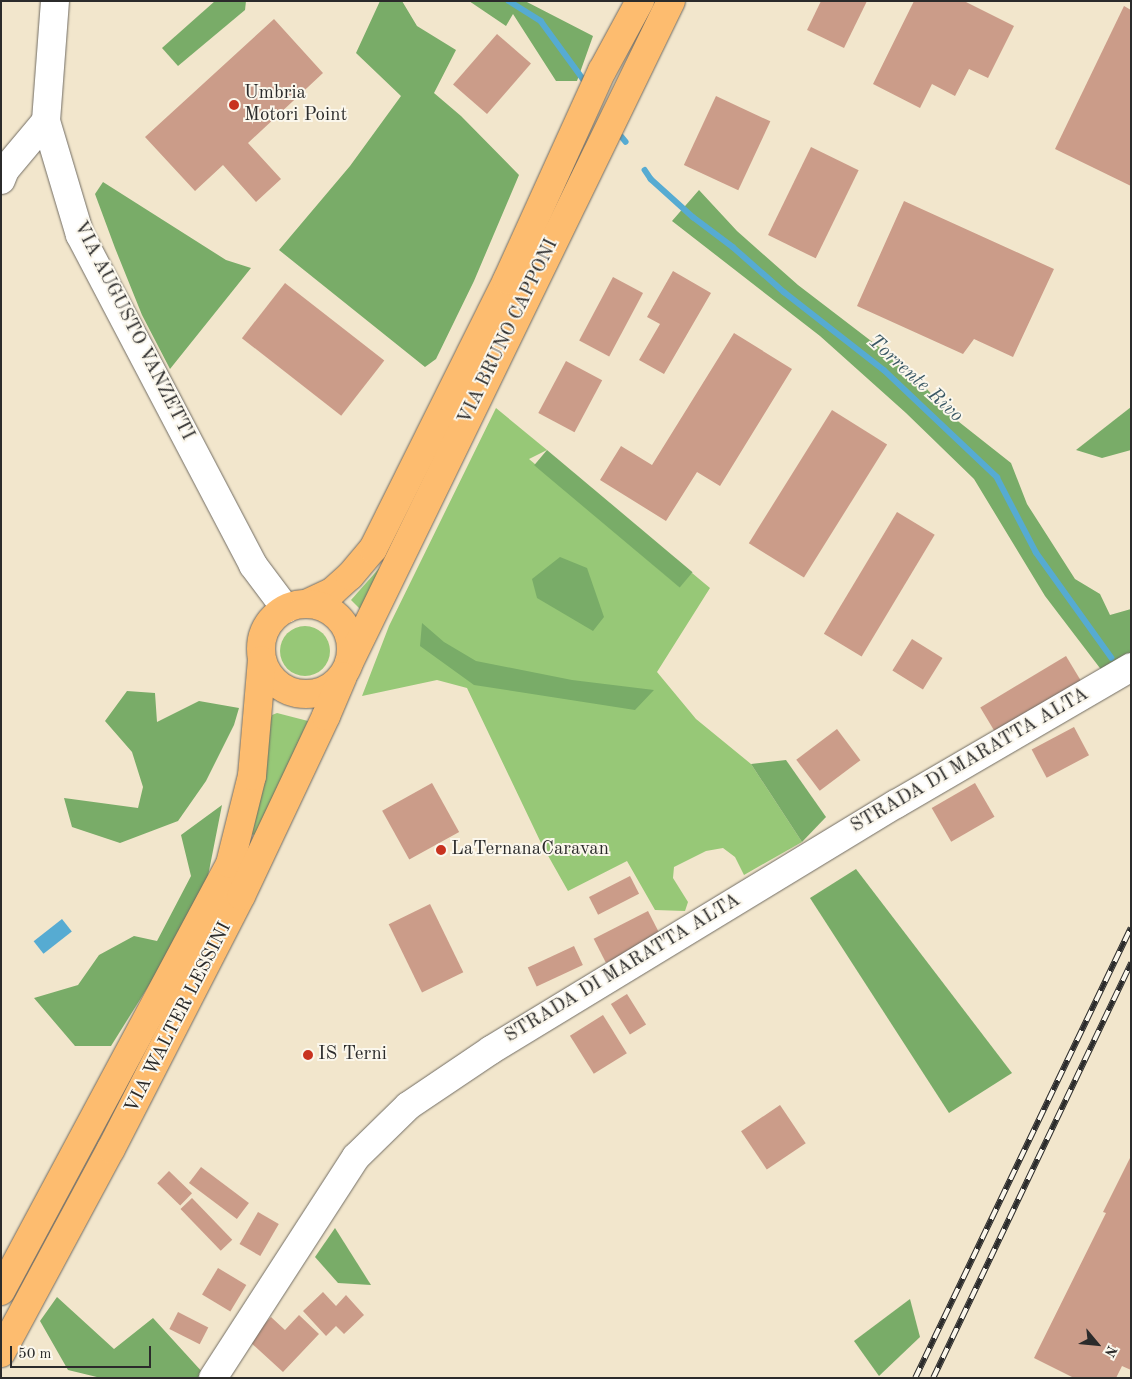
<!DOCTYPE html>
<html>
<head>
<meta charset="utf-8">
<style>
	body { margin:0 }
	#map { position:relative; width:1132px; height:1379px; overflow:hidden; background:#f2e6cc; font-family:"Old Standard TT",serif }
	div>[style] { position:absolute }
	[style*='--x'] { left:calc(var(--x)*1px); top:calc(var(--y)*1px); width:calc(var(--w)*1px); rotate:calc(var(--a)*1deg) }
	.green>* { inset:0; background:#97c877 }
	.round { border-radius:50% }
	.forest>* { inset:0; background:#79ac68; transform-origin:0 0 }
	.water>* { inset:0; background:#56abd2; transform-origin:0 0 }
	.stream>* { height:5.5px; margin:-2.75px; padding:0 2.75px; transform-origin:2.75px; border-radius:2.75px; background:#56abd2 }
	.building>* { inset:0; background:#cb9c89; transform-origin:0 0 }
	.roads { filter:drop-shadow(0 0 1px #716c63) drop-shadow(0 0 1px #716c63) }
	.minor>* { height:28px; margin:-14px; padding:0 14px; transform-origin:14px; border-radius:14px; background:#fff }
	.major>* { height:28px; margin:-14px; padding:0 14px; transform-origin:14px; border-radius:14px; background:#fdbc6f }
	.major>.ring { margin:-14px; padding:0; box-sizing:content-box; background:none; border:28px solid #fdbc6f; border-radius:50% }
	.rail>* { height:5.5px; margin-top:-2.75px; transform-origin:0; background:repeating-linear-gradient(90deg,#fbf7ec 0 11px,#2b2b2b 0 22px); box-sizing:border-box; border-block:1px solid #2b2b2b }
	.dots>* { width:14px; height:14px; translate:-50% -50%; box-sizing:border-box; border:2px solid #fbf7ec; border-radius:50% }
	span { translate:-50% -50%; white-space:nowrap; text-align:center; line-height:1.15; -webkit-text-stroke:4px #fbf7ec; paint-order:stroke }
	.poi-label { font-size:19px; color:#2b2b2b }
	.left { translate:0 -50%; text-align:left }
	.street-label { font-size:19px; color:#2b2b2b }
	.water-label { font-size:20px; color:#3a5865; font-style:italic }
	.frame { position:absolute; inset:0; border:2px solid #2b2b2b; pointer-events:none }
	.north { position:absolute; left:1072px; top:1319px; width:50px; height:50px; -webkit-text-stroke:4px #fbf7ec; paint-order:stroke; rotate:118deg; font-size:14px; font-weight:700; line-height:20px; text-align:center; color:#2b2b2b }
	.north::after { content:''; display:block; margin:auto; width:18px; height:22px; background:#2b2b2b; clip-path:polygon(50% 0,100% 100%,50% 72%,0 100%) }
	.scale { position:absolute; left:10px; top:1346px; width:141px; height:22px; box-sizing:border-box; border:2px solid #2b2b2b; border-top:0; padding-left:6px; font-size:15px; line-height:18px; white-space:nowrap; color:#2b2b2b; -webkit-text-stroke:4px #fbf7ec; paint-order:stroke }
</style>
</head>
<body>
<div id="map">
	<div class="green">
		<div style="clip-path:polygon(496px 408px,547px 450px,529px 459px,674px 582px,692px 573px,710px 588px,657px 672px,696px 719px,751px 764px,802px 842px,744px 875px,735px 857px,723px 848px,706px 851px,674px 867px,673px 878px,688px 902px,685px 911px,655px 910px,627px 861px,568px 891px,542px 845px,467px 688px,437px 680px,362px 696px,389px 626px)"></div>
		<div style="clip-path:polygon(382px 565px,362px 611px,351px 600px)"></div>
		<div class="round" style="left:280px;top:626px;width:50px;height:50px"></div>
		<div style="clip-path:polygon(277px 713px,308px 721px,256px 835px,248px 834px,270px 720px,272px 715px)"></div>
	</div>
	<div class="forest">
		<div style="clip-path:polygon(215px 1px,246px 1px,245px 10px,178px 66px,162px 48px)"></div>
		<div style="clip-path:polygon(380px 1px,402px 1px,417px 26px,456px 50px,434px 93px,461px 116px,519px 175px,474px 281px,436px 359px,425px 367px,279px 250px,350px 166px,401px 96px,356px 53px)"></div>
		<div style="clip-path:polygon(469px 1px,525px 1px,593px 36px,577px 81px,556px 81px,513px 14px,506px 26px)"></div>
		<div style="clip-path:polygon(103px 182px,226px 260px,251px 268px,170px 369px,142px 315px,115px 248px,95px 194px)"></div>
		<div style="clip-path:polygon(699px 190px,737px 231px,798px 285px,909px 370px,954px 418px,1011px 463px,1027px 504px,1075px 579px,1100px 594px,1110px 615px,1131px 609px,1131px 669px,1109px 680px,1045px 596px,974px 479px,906px 413px,820px 336px,672px 221px)"></div>
		<div style="clip-path:polygon(1131px 407px,1131px 450px,1102px 458px,1076px 450px)"></div>
		<div style="left:547px;top:450px;width:190px;height:20px;rotate:40deg"></div>
		<div style="clip-path:polygon(560px 557px,587px 568px,604px 617px,593px 631px,537px 598px,532px 579px)"></div>
		<div style="clip-path:polygon(422px 623px,444px 642px,476px 661px,572px 680px,654px 690px,635px 710px,474px 685px,420px 646px)"></div>
		<div style="clip-path:polygon(127px 691px,155px 693px,157px 722px,199px 701px,239px 708px,234px 725px,206px 781px,178px 821px,120px 843px,72px 827px,64px 798px,138px 808px,143px 787px,132px 752px,105px 721px)"></div>
		<div style="clip-path:polygon(786px 760px,826px 817px,802px 842px,751px 764px)"></div>
		<div style="clip-path:polygon(222px 805px,208px 876px,156px 974px,111px 1046px,75px 1046px,34px 998px,78px 985px,99px 955px,134px 936px,157px 941px,191px 876px,181px 835px)"></div>
		<div style="clip-path:polygon(856px 869px,1012px 1073px,949px 1113px,810px 898px)"></div>
		<div style="clip-path:polygon(335px 1228px,371px 1285px,338px 1283px,315px 1257px)"></div>
		<div style="clip-path:polygon(57px 1297px,114px 1349px,153px 1318px,204px 1374px,201px 1378px,101px 1378px,68px 1370px,40px 1321px)"></div>
		<div style="clip-path:polygon(910px 1299px,920px 1337px,879px 1376px,854px 1341px)"></div>
	</div>
	<div class="water">
		<div style="left:62px;top:919px;width:16px;height:36px;rotate:52deg"></div>
	</div>
	<div class="stream">
		<div style="--x:509;--y:1;--w:38;--a:32"></div>
		<div style="--x:541;--y:21;--w:77;--a:54"></div>
		<div style="--x:622;--y:137;--w:6;--a:51"></div>
		<div style="--x:645;--y:170;--w:11;--a:56"></div>
		<div style="--x:651;--y:179;--w:57;--a:42.1"></div>
		<div style="--x:693;--y:217;--w:50;--a:36.9"></div>
		<div style="--x:733;--y:247;--w:68;--a:41.4"></div>
		<div style="--x:784;--y:292;--w:127;--a:38"></div>
		<div style="--x:884;--y:370;--w:156;--a:43.4"></div>
		<div style="--x:997;--y:477;--w:85;--a:62.5"></div>
		<div style="--x:1036;--y:552;--w:130;--a:54.4"></div>
	</div>
	<div class="building">
		<div style="clip-path:polygon(821px 1px,867px 1px,844px 48px,807px 30px)"></div>
		<div style="clip-path:polygon(914px 1px,964px 1px,1014px 26px,988px 78px,969px 69px,955px 96px,932px 84px,920px 108px,873px 84px)"></div>
		<div style="clip-path:polygon(1124px 6px,1131px 10px,1131px 186px,1055px 149px)"></div>
		<div style="clip-path:polygon(274px 19px,323px 73px,248px 143px,281px 179px,256px 202px,223px 165px,195px 191px,145px 137px)"></div>
		<div style="left:497px;top:34px;width:45px;height:67px;rotate:41deg"></div>
		<div style="left:716px;top:96px;width:60px;height:76px;rotate:25deg"></div>
		<div style="left:811px;top:147px;width:53px;height:98px;rotate:26deg"></div>
		<div style="clip-path:polygon(904px 201px,1054px 269px,1013px 357px,974px 339px,963px 354px,857px 306px)"></div>
		<div style="clip-path:polygon(673px 271px,711px 293px,664px 374px,639px 360px,660px 324px,647px 317px)"></div>
		<div style="left:613px;top:277px;width:34px;height:72px;rotate:28deg"></div>
		<div style="left:285px;top:283px;width:126px;height:70px;rotate:38deg"></div>
		<div style="clip-path:polygon(734px 333px,792px 369px,720px 486px,697px 472px,666px 521px,600px 480px,621px 446px,652px 465px)"></div>
		<div style="left:566px;top:361px;width:41px;height:59px;rotate:28deg"></div>
		<div style="left:832px;top:410px;width:65px;height:157px;rotate:32deg"></div>
		<div style="left:897px;top:512px;width:44px;height:142px;rotate:31deg"></div>
		<div style="left:912px;top:639px;width:36px;height:37px;rotate:32deg"></div>
		<div style="left:1066px;top:656px;width:31px;height:100px;rotate:59deg"></div>
		<div style="left:1074px;top:727px;width:32px;height:48px;rotate:62deg"></div>
		<div style="left:837px;top:729px;width:39px;height:51px;rotate:53deg"></div>
		<div style="left:432px;top:783px;width:56px;height:57px;rotate:61deg"></div>
		<div style="left:975px;top:783px;width:39px;height:50px;rotate:60deg"></div>
		<div style="left:630px;top:876px;width:20px;height:46px;rotate:63deg"></div>
		<div style="left:430px;top:904px;width:76px;height:46px;rotate:64deg"></div>
		<div style="left:648px;top:911px;width:27px;height:61px;rotate:63deg"></div>
		<div style="left:574px;top:946px;width:21px;height:51px;rotate:65deg"></div>
		<div style="left:627px;top:994px;width:36px;height:19px;rotate:58deg"></div>
		<div style="left:603px;top:1015px;width:45px;height:39px;rotate:58deg"></div>
		<div style="left:780px;top:1105px;width:46px;height:47px;rotate:56deg"></div>
		<div style="clip-path:polygon(1131px 1156px,1131px 1370px,1122px 1366px,1116px 1378px,1074px 1378px,1034px 1358px,1106px 1213px,1103px 1212px)"></div>
		<div style="left:201px;top:1167px;width:60px;height:20px;rotate:37deg"></div>
		<div style="left:169px;top:1171px;width:32px;height:17px;rotate:44deg"></div>
		<div style="left:192px;top:1198px;width:58px;height:16px;rotate:46deg"></div>
		<div style="left:258px;top:1212px;width:24px;height:37px;rotate:30deg"></div>
		<div style="left:218px;top:1268px;width:33px;height:31px;rotate:31deg"></div>
		<div style="clip-path:polygon(323px 1292px,336px 1306px,346px 1295px,364px 1315px,344px 1334px,336px 1326px,326px 1336px,303px 1311px)"></div>
		<div style="left:178px;top:1312px;width:34px;height:19px;rotate:27deg"></div>
		<div style="clip-path:polygon(299px 1315px,319px 1334px,283px 1372px,249px 1341px,271px 1317px,285px 1330px)"></div>
	</div>
	<div class="roads">
		<div class="minor">
			<div style="--x:55;--y:1;--w:120;--a:94.3"></div>
			<div style="--x:46;--y:121;--w:119;--a:73.4"></div>
			<div style="--x:80;--y:235;--w:373;--a:62.3"></div>
			<div style="--x:253;--y:565;--w:55;--a:53.1"></div>
			<div style="--x:1;--y:180;--w:11;--a:-68"></div>
			<div style="--x:5;--y:170;--w:64;--a:-50.1"></div>
			<div style="--x:213;--y:1378;--w:263;--a:-57.1"></div>
			<div style="--x:356;--y:1157;--w:73;--a:-44.4"></div>
			<div style="--x:408;--y:1106;--w:100;--a:-34"></div>
			<div style="--x:491;--y:1050;--w:474;--a:-31.3"></div>
			<div style="--x:896;--y:804;--w:272;--a:-30.2"></div>
		</div>
		<div class="major">
			<div style="--x:306;--y:604;--w:29;--a:-25"></div>
			<div style="--x:332;--y:592;--w:24;--a:-42"></div>
			<div style="--x:350;--y:576;--w:35;--a:-50"></div>
			<div style="--x:373;--y:549;--w:301;--a:-63.5"></div>
			<div style="--x:507;--y:280;--w:230;--a:-65.6"></div>
			<div style="--x:602;--y:71;--w:80;--a:-61.5"></div>
			<div class="ring" style="left:261px;top:604px;width:62px;height:62px"></div>
			<div style="--x:349;--y:663;--w:736;--a:-64.06"></div>
			<div style="--x:1;--y:1291;--w:485;--a:-61.8"></div>
			<div style="--x:230;--y:864;--w:91;--a:-76"></div>
			<div style="--x:252;--y:776;--w:116;--a:-85.1"></div>
			<div style="--x:1;--y:1353;--w:232;--a:-61.7"></div>
			<div style="--x:111;--y:1149;--w:284;--a:-62.8"></div>
			<div style="--x:241;--y:896;--w:199;--a:-64.7"></div>
			<div style="--x:326;--y:716;--w:43;--a:-67"></div>
		</div>
	</div>
	<div class="rail">
		<div style="--x:915;--y:1378;--w:499;--a:-64.4"></div>
		<div style="--x:933;--y:1378;--w:460;--a:-64.5"></div>
	</div>
	<div class="dots">
		<div style="left:234px;top:105px;background:#c8321e"></div>
		<div style="left:441px;top:850px;background:#c8321e"></div>
		<div style="left:308px;top:1055px;background:#c8321e"></div>
	</div>
	<div class="poi-label">
		<span class="left" style="left:244px;top:105px">Umbria<br>Motori Point</span>
		<span class="left" style="left:451px;top:850px">LaTernanaCaravan</span>
		<span class="left" style="left:318px;top:1055px">IS Terni</span>
	</div>
	<div class="street-label">
		<span style="left:133px;top:331px;rotate:63deg">VIA AUGUSTO VANZETTI</span>
		<span style="left:509px;top:332px;rotate:-64deg">VIA BRUNO CAPPONI</span>
		<span style="left:970px;top:761px;rotate:-30deg">STRADA DI MARATTA ALTA</span>
		<span style="left:623px;top:969px;rotate:-31deg">STRADA DI MARATTA ALTA</span>
		<span style="left:179px;top:1018px;rotate:-63deg">VIA WALTER LESSINI</span>
	</div>
	<div class="water-label">
		<span style="left:915px;top:379px;rotate:42deg">Torrente Rivo</span>
	</div>
	<div class="frame"></div>
	<div class="north">N</div>
	<div class="scale">50 m</div>
</div>
</body>
</html>
